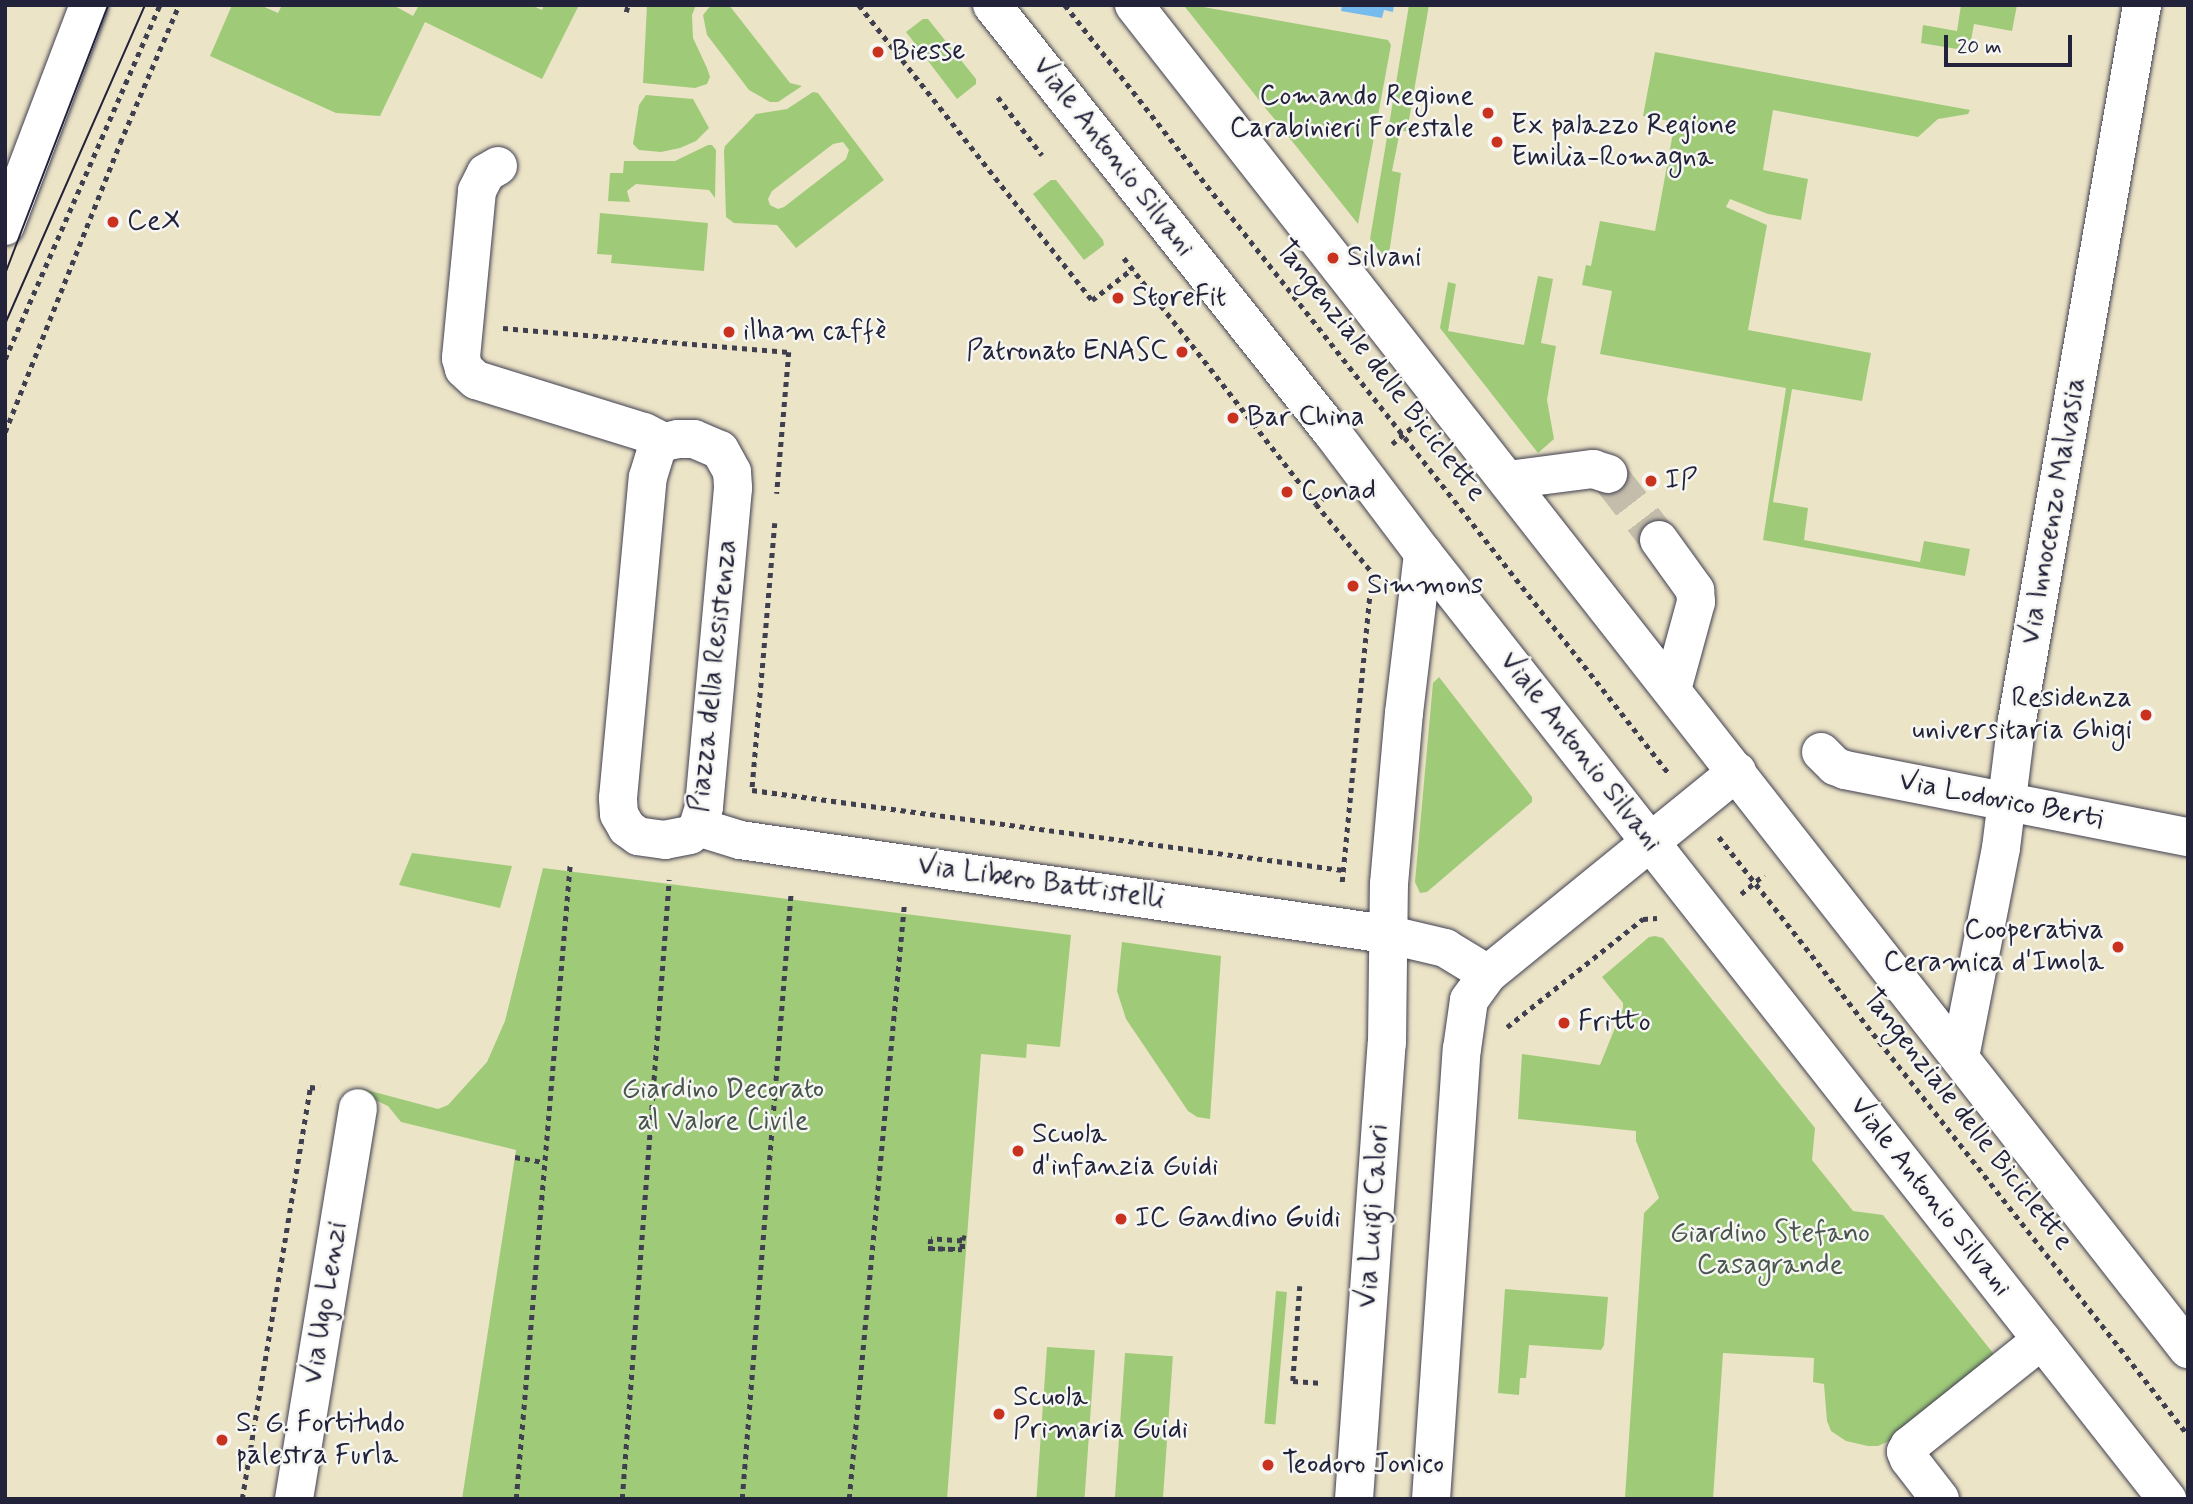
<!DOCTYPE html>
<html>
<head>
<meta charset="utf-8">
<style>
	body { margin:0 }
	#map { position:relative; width:2193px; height:1504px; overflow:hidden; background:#ece4c7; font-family:Mynerve,sans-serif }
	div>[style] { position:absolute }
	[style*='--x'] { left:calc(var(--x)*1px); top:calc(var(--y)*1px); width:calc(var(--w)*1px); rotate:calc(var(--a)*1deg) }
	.green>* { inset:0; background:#9fcb79; transform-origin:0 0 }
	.water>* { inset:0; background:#76bbed }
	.minor-tunnel>* { height:38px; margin-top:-19px; transform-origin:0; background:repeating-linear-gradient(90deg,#c4bdab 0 38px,transparent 0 57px) }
	.path>* { height:4.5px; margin-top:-2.25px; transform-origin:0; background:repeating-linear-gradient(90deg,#403f50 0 5px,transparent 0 10px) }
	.roads { filter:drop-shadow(0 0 2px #403f50) drop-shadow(0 0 2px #403f50) }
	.minor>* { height:38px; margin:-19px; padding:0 19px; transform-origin:19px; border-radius:19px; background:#fff }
	.major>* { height:38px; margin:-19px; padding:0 19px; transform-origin:19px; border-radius:19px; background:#fff }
	.tram>* { height:2px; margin:-1px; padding:0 1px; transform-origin:1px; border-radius:1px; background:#22223b }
	.dots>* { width:19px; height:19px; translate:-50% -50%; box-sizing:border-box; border:4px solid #f6f6f2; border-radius:50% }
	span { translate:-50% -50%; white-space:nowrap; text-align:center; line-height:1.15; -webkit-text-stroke:5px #f6f6f2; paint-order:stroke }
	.poi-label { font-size:28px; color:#22223b }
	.left { translate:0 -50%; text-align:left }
	.right { translate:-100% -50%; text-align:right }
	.street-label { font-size:28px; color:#22223b }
	.park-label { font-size:28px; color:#48554e }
	.frame { position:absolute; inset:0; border:7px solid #22223b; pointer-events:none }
	.scale { position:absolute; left:1944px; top:35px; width:128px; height:32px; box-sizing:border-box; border:4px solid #22223b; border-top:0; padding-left:9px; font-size:21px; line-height:24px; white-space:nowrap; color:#22223b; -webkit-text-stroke:5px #f6f6f2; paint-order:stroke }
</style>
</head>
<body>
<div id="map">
	<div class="green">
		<div style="clip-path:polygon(232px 5px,260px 5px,278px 13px,282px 5px,393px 5px,413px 16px,419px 5px,531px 5px,542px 10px,544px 5px,579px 5px,542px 79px,425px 22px,380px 116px,336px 113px,210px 56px)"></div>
		<div style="clip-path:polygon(647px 5px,696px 5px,692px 15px,693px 38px,707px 68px,710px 77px,707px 84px,695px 88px,643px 83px)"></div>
		<div style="clip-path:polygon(711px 5px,729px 5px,790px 83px,802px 86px,778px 102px,770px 102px,749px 90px,707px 35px,703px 15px)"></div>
		<div style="clip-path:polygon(1192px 5px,1388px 40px,1391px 45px,1358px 224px,1185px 7px)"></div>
		<div style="clip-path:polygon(1409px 5px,1429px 5px,1407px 131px,1400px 131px,1392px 171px,1401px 173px,1389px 254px,1384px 257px,1370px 239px)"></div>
		<div style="clip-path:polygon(1961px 5px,2017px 5px,2012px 31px,1974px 24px,1969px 51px,1921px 43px,1923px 25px,1957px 31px)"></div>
		<div style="clip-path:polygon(923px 19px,928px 19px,976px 79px,976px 84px,957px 99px,906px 32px)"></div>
		<div style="clip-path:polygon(1655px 52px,1970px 110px,1968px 114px,1938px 119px,1918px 137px,1773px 110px,1763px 170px,1808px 179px,1801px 220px,1768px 214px,1730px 199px,1726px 207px,1767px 225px,1748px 330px,1871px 353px,1862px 401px,1792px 389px,1773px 502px,1808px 508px,1804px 540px,1920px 562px,1924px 541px,1970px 549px,1965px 576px,1763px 540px,1786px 388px,1600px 354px,1612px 291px,1582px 285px,1586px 265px,1591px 266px,1600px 221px,1655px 231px,1675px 122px,1643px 116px)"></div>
		<div style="clip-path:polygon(evenodd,813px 92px,818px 93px,884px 180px,796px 248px,777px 225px,734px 223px,726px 217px,724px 151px,725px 146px,756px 114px,787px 109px,813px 92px,843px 142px,849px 150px,846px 159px,784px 207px,778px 209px,770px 205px,768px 199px,772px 191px,833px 144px,843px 142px)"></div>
		<div style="clip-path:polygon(646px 95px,693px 99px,709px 128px,696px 141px,680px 148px,661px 152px,639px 150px,633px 144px,639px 105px)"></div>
		<div style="clip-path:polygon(708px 145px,712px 145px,716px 150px,715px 198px,709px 190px,636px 184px,627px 191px,630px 202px,608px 201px,610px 173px,623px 173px,624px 161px,675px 161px)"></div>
		<div style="clip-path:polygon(1051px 180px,1056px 180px,1103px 240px,1104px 245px,1084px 260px,1033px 194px)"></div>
		<div style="clip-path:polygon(600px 213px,708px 223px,704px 271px,611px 263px,612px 255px,597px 254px)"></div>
		<div style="clip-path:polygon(1538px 276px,1553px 279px,1541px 343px,1556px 346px,1547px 400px,1554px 439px,1538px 453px,1440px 328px,1448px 282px,1456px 284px,1448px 331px,1524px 345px)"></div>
		<div style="clip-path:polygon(1439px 677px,1532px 797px,1532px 802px,1427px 892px,1420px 893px,1415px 882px,1433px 683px)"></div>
		<div style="clip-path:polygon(412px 853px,512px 866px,500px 908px,399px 885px)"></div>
		<div style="clip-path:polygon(543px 868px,1071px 935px,1060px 1047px,1027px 1044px,1026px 1058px,981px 1054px,947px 1499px,462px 1499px,516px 1150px,401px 1122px,388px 1106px,364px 1095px,363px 1089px,438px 1109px,448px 1105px,487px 1062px,505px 1021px)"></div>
		<div style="clip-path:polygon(1655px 936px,1663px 938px,1815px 1128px,1812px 1160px,1853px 1211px,1883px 1215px,1993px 1353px,1993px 1359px,1898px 1437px,1878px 1446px,1868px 1446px,1846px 1441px,1831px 1431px,1827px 1421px,1824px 1384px,1813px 1382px,1814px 1358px,1723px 1353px,1713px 1499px,1625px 1498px,1644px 1213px,1659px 1198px,1636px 1141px,1636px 1131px,1518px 1119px,1522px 1054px,1600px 1065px,1623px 1008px,1623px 1003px,1602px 977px,1649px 937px)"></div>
		<div style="clip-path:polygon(1122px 942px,1221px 956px,1210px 1119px,1197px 1117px,1188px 1111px,1126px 1019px,1117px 991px)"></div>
		<div style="clip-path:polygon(1505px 1289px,1608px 1297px,1604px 1345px,1601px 1350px,1529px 1345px,1526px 1378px,1520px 1378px,1519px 1395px,1498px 1393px)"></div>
		<div style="left:1276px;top:1291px;width:11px;height:133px;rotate:5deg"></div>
		<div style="left:1047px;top:1347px;width:48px;height:152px;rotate:4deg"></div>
		<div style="left:1125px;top:1353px;width:48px;height:146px;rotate:4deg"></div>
	</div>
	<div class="water">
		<div style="clip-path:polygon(1342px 5px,1394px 5px,1393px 12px,1384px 10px,1382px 18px,1341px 11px)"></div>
	</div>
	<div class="minor-tunnel">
		<div style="--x:1608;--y:474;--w:83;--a:52.3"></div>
	</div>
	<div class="path">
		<div style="--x:859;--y:5;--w:376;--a:51.7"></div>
		<div style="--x:1092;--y:300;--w:51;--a:-37.8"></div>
		<div style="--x:1065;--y:5;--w:979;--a:51.84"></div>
		<div style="--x:626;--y:12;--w:7;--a:-74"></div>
		<div style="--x:998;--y:97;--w:73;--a:52.8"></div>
		<div style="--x:1124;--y:258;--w:312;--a:52"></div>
		<div style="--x:503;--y:328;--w:287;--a:4.8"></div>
		<div style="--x:789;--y:352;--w:142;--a:94.9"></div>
		<div style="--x:5;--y:359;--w:386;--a:-66.4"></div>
		<div style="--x:5;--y:432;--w:311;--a:-68.3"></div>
		<div style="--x:120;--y:143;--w:150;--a:-66.9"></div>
		<div style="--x:1392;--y:444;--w:26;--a:-40"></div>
		<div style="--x:1326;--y:497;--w:12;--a:145"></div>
		<div style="--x:1316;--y:504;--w:99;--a:50.7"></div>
		<div style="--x:775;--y:523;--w:268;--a:94.9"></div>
		<div style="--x:752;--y:790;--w:596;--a:7.71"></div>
		<div style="--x:1719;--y:837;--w:760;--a:51.89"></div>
		<div style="--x:1342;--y:882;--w:310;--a:-84.5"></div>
		<div style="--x:1741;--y:894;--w:30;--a:-40"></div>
		<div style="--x:1507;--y:1027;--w:174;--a:-38.5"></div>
		<div style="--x:1643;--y:919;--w:14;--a:-4"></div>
		<div style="--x:515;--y:1157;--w:28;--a:10"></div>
		<div style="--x:928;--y:1248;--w:34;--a:2"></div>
		<div style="--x:962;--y:1249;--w:8;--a:-90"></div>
		<div style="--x:962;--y:1241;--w:31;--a:-176"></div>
		<div style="--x:931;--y:1239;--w:10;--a:96"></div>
		<div style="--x:930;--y:1249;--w:32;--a:0"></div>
		<div style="--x:962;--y:1249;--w:12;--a:-90"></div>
		<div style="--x:962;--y:1237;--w:4;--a:14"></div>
		<div style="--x:1300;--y:1286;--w:95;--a:94.2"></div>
		<div style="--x:1293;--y:1381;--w:30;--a:4"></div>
		<div style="--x:242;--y:1499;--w:418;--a:-80.6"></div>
		<div style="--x:310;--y:1087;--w:10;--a:6"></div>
		<div style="--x:516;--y:1499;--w:637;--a:-85.14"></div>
		<div style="--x:622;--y:1499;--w:621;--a:-85.66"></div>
		<div style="--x:742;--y:1499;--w:610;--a:-85.39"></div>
		<div style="--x:849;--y:1499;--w:596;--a:-84.7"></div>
		<div style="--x:1259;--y:1499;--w:3;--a:0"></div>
	</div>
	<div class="roads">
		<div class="minor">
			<div style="--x:498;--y:166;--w:14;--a:150"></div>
			<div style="--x:486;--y:173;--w:20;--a:117"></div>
			<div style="--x:477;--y:191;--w:168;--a:95.5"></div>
			<div style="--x:461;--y:358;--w:11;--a:75"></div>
			<div style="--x:464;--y:369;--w:16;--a:43"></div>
			<div style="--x:476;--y:380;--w:176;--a:17.2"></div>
			<div style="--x:644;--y:432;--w:22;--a:27"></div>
			<div style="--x:5;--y:226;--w:236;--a:-69.2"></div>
			<div style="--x:678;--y:439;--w:16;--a:0"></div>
			<div style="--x:694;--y:439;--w:28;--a:23"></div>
			<div style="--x:720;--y:450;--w:25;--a:61"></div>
			<div style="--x:732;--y:472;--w:16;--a:86"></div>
			<div style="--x:733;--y:488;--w:320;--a:95.2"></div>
			<div style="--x:704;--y:807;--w:21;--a:107"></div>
			<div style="--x:698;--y:827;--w:11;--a:135"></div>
			<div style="--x:690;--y:835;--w:25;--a:169"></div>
			<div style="--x:665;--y:840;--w:27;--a:-172"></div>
			<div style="--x:638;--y:836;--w:14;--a:-144"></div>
			<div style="--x:627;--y:828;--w:16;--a:-120"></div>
			<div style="--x:619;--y:814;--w:16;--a:-94"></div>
			<div style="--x:618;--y:798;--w:322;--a:-84.7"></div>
			<div style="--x:648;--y:477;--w:28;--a:-73"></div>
			<div style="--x:656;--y:450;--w:11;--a:-45"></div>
			<div style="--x:664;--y:442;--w:14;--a:-12"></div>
			<div style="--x:1508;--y:480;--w:86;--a:-7.4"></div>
			<div style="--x:1593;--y:469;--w:16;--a:18"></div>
			<div style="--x:1659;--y:540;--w:62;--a:54.2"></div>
			<div style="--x:1695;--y:590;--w:12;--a:85"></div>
			<div style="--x:1696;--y:602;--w:91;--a:105.3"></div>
			<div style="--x:1821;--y:752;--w:20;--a:45"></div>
			<div style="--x:1835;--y:766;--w:11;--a:22"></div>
			<div style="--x:1845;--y:770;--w:349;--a:11.1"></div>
			<div style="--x:698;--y:827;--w:44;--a:17.2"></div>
			<div style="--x:740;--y:840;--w:653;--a:8.28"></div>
			<div style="--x:1386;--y:934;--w:61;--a:13.3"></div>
			<div style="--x:1445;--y:948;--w:50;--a:31.2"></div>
			<div style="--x:1960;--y:1057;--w:213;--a:-78.9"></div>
			<div style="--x:2001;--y:848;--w:129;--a:-82.9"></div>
			<div style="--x:2017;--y:720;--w:726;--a:-80.08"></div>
			<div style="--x:294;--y:1499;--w:396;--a:-80.7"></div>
			<div style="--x:1354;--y:1499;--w:457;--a:-85.9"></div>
			<div style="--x:1387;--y:1043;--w:159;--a:-89.3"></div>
			<div style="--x:1389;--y:884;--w:172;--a:-85"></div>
			<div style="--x:1404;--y:713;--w:161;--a:-83.2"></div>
			<div style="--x:1431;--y:1499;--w:451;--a:-86.1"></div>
			<div style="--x:1462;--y:1049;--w:49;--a:-81.9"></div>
			<div style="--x:1469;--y:1000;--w:32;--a:-54"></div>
			<div style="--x:1488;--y:974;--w:321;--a:-39.1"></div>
			<div style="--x:1940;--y:1499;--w:51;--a:-127.8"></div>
			<div style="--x:1909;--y:1459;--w:8;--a:-113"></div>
			<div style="--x:1906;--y:1452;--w:7;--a:-63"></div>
			<div style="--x:1909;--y:1446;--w:170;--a:-38.6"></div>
		</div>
		<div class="major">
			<div style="--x:992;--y:5;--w:544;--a:51.49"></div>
			<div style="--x:1331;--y:431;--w:153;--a:53"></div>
			<div style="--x:1423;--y:553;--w:1204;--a:51.82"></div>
			<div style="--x:1134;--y:5;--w:1708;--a:51.9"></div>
		</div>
	</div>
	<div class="tram">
		<div style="--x:5;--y:274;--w:288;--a:-69"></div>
		<div style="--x:5;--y:324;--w:348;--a:-66.3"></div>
	</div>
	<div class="dots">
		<div style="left:878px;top:52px;background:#c8321e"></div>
		<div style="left:1488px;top:113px;background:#c8321e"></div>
		<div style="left:1497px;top:142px;background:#c8321e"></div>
		<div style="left:113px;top:222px;background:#c8321e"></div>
		<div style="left:1333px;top:258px;background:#c8321e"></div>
		<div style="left:1118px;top:298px;background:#c8321e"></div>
		<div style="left:729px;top:332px;background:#c8321e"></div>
		<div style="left:1182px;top:352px;background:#c8321e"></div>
		<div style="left:1233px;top:418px;background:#c8321e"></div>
		<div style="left:1651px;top:481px;background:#c8321e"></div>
		<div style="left:1287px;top:492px;background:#c8321e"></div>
		<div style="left:1353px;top:586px;background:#c8321e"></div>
		<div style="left:2146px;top:715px;background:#c8321e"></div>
		<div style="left:2118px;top:947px;background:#c8321e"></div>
		<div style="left:1564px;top:1023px;background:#c8321e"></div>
		<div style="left:1018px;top:1151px;background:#c8321e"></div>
		<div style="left:1121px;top:1219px;background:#c8321e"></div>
		<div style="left:999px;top:1414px;background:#c8321e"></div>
		<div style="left:222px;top:1440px;background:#c8321e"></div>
		<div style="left:1268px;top:1465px;background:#c8321e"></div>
	</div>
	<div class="poi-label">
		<span class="left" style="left:892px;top:52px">Biesse</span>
		<span class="right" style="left:1474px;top:113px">Comando Regione<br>Carabinieri Forestale</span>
		<span class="left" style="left:1511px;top:142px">Ex palazzo Regione<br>Emilia-Romagna</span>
		<span class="left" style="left:127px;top:222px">CeX</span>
		<span class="left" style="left:1347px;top:258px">Silvani</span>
		<span class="left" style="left:1132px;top:298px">StoreFit</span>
		<span class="left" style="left:743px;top:332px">ilham caffè</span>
		<span class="right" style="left:1168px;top:352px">Patronato ENASC</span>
		<span class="left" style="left:1247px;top:418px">Bar China</span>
		<span class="left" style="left:1665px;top:481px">IP</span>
		<span class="left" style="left:1301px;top:492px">Conad</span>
		<span class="left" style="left:1367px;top:586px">Simmons</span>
		<span class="right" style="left:2132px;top:715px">Residenza<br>universitaria Ghigi</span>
		<span class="right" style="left:2104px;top:947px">Cooperativa<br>Ceramica d'Imola</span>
		<span class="left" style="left:1578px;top:1023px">Fritto</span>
		<span class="left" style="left:1032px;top:1151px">Scuola<br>d'infanzia Guidi</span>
		<span class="left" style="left:1135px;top:1219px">IC Gandino Guidi</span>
		<span class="left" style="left:1013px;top:1414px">Scuola<br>Primaria Guidi</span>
		<span class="left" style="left:236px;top:1440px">S. G. Fortitudo<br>palestra Furla</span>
		<span class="left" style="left:1282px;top:1465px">Teodoro Jonico</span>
	</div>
	<div class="street-label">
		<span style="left:1113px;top:157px;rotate:52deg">Viale Antonio Silvani</span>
		<span style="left:1380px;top:371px;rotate:52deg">Tangenziale delle Biciclette</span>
		<span style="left:2054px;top:511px;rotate:-80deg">Via Innocenzo Malvasia</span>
		<span style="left:714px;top:676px;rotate:-84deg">Piazza della Resistenza</span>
		<span style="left:1580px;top:752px;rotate:52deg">Viale Antonio Silvani</span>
		<span style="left:2001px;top:801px;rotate:11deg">Via Lodovico Berti</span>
		<span style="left:1041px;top:883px;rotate:8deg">Via Libero Battistelli</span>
		<span style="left:1967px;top:1120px;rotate:52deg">Tangenziale delle Biciclette</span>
		<span style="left:1930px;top:1197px;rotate:52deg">Viale Antonio Silvani</span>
		<span style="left:1374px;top:1216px;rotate:-86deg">Via Luigi Calori</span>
		<span style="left:326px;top:1303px;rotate:-81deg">Via Ugo Lenzi</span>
	</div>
	<div class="park-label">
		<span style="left:723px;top:1106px">Giardino Decorato<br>al Valore Civile</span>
		<span style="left:1770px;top:1250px">Giardino Stefano<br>Casagrande</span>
	</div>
	<div class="frame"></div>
	<div class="scale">20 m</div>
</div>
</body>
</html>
